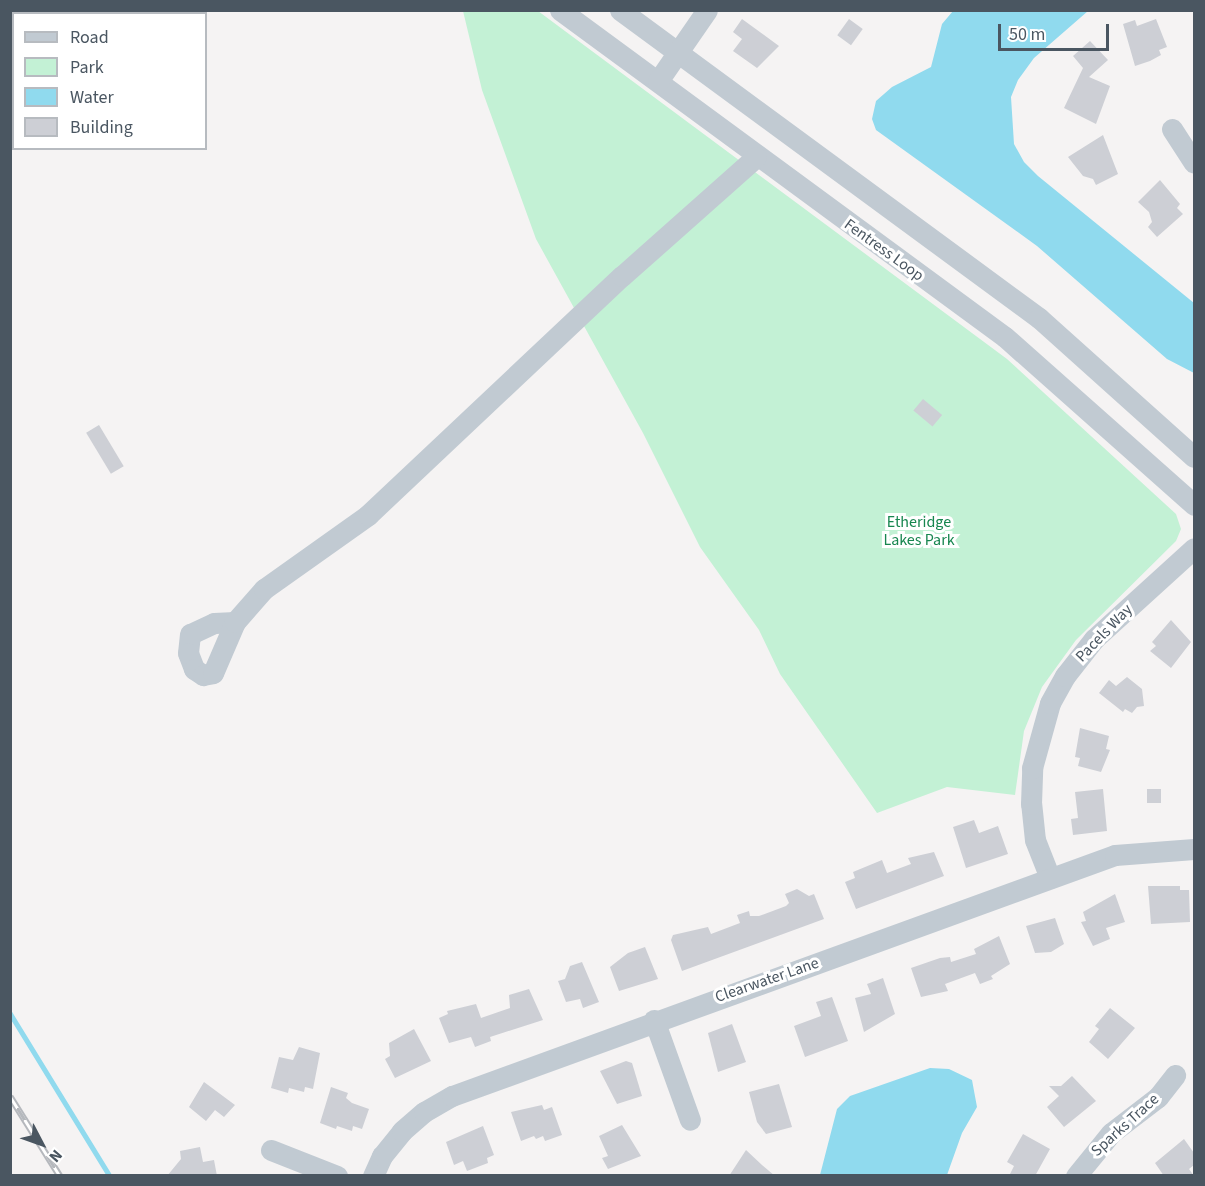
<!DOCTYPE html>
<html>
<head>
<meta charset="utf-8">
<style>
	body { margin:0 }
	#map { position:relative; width:1205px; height:1186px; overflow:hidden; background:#f5f3f3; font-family:"Source Sans 3",sans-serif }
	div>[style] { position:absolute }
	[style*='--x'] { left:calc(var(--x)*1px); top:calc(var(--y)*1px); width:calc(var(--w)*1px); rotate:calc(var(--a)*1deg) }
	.green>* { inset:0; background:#c3f1d5 }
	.water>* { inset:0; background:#90daee }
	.stream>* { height:4.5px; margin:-2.25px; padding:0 2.25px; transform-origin:2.25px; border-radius:2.25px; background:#90daee }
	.building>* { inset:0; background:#cdcfd5; transform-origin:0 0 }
	.minor>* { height:21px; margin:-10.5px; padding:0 10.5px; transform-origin:10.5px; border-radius:10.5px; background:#c1cad2 }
	.rail>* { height:7px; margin-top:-3.5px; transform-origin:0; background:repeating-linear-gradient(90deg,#fff 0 14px,#b5b8bd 0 28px); box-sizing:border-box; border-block:2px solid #b5b8bd }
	span { translate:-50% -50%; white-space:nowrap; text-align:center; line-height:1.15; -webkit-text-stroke:6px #fff; paint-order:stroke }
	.street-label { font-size:16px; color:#4a5661 }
	.park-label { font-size:16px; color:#17864f }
	.frame { position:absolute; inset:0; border:12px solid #4a5661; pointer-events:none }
	.legend { position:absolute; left:12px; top:12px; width:195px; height:138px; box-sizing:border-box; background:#fff; border:2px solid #b7bbc0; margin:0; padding:8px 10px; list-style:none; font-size:18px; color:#4a5661 }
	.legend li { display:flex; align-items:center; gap:12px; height:30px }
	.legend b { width:30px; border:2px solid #b7bbc0 }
	.north { position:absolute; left:12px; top:1114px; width:60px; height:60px; -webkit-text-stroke:4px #fff; paint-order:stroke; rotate:131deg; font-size:16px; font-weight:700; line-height:24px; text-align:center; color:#4a5661 }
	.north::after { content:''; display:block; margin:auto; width:21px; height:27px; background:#4a5661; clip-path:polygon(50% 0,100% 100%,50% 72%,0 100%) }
	.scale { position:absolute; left:998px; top:24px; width:111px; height:27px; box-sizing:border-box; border:3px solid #4a5661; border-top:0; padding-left:8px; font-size:18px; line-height:21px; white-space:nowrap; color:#4a5661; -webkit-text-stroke:4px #fff; paint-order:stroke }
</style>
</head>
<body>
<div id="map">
	<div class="green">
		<div style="clip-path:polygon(463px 11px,538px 11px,1007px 359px,1176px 514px,1181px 529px,1176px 541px,1076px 640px,1042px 687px,1024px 731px,1015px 795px,947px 787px,877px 813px,780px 674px,759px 630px,700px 547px,643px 433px,536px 239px,482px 90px)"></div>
	</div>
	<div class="water">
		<div style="clip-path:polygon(953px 11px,1088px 11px,1034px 58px,1018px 80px,1011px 97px,1014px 144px,1024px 162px,1038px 176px,1194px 303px,1194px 373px,1167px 359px,1037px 246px,876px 130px,872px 119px,876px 101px,892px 87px,931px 67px,942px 24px)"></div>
		<div style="clip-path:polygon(930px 1068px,949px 1069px,972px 1080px,977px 1107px,962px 1133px,947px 1175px,820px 1175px,837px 1109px,850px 1096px)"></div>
	</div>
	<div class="stream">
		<div style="--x:18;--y:14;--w:6;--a:-45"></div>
		<div style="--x:10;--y:20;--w:5;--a:-37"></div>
		<div style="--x:10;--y:1013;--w:191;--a:58.5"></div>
	</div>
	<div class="building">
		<div style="clip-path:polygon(742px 19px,779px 46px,757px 68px,733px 51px,742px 39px,733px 32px)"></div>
		<div style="left:849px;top:19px;width:17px;height:20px;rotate:36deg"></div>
		<div style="clip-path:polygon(1156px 19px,1167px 47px,1159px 50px,1161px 55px,1150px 61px,1135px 66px,1123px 24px,1135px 20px,1137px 26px)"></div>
		<div style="clip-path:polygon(1090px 41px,1108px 60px,1089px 77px,1110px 86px,1096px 124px,1064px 108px,1083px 68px,1073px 56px)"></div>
		<div style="clip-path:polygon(1103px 135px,1118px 174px,1096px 185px,1093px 179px,1083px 176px,1068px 157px)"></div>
		<div style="clip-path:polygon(1160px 180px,1180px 204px,1177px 208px,1183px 214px,1157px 237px,1148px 227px,1152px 222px,1149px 212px,1138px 202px)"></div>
		<div style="left:923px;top:399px;width:25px;height:15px;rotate:40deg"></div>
		<div style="left:99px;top:425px;width:48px;height:15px;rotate:59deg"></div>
		<div style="clip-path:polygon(1171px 620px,1191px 642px,1171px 668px,1150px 651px,1156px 646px,1152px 642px)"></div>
		<div style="clip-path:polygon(1127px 677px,1142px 689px,1144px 706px,1137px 707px,1132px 713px,1125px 709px,1123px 712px,1099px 693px,1109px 680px,1116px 686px)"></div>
		<div style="clip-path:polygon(1080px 728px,1109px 736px,1106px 749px,1110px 750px,1101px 772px,1078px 766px,1080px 758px,1075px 757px)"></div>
		<div style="clip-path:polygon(1103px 789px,1107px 831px,1073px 835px,1071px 819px,1078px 818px,1075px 792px)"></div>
		<div style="left:1147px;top:789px;width:14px;height:14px"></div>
		<div style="clip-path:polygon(974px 820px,979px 833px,998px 826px,1008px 854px,966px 868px,953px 827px)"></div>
		<div style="clip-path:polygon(934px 852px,944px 876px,856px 909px,845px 882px,855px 878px,853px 872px,882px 860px,887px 873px,911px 864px,908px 858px)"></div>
		<div style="clip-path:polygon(1148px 886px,1180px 886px,1180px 890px,1189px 890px,1190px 922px,1151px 924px)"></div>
		<div style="clip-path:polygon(797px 889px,809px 896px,814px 894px,824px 919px,682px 971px,671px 940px,673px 935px,708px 927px,711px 934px,740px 923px,737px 915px,749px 911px,750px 916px,759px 916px,786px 906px,789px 903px,785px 894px)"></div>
		<div style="clip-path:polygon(1115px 894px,1125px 922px,1106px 928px,1110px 939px,1093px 946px,1081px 922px,1086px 921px,1083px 912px)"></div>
		<div style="clip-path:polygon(1055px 918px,1064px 944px,1051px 952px,1035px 953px,1026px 926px)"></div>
		<div style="clip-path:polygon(999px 936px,1010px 964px,991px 976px,993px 979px,980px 984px,975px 973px,945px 984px,948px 991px,921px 997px,911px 968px,940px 958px,950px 957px,951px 962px,976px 954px,974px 949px)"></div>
		<div style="clip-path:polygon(645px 947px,658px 979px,619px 991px,610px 967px,628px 953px)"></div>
		<div style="clip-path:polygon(582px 962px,599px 1002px,583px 1008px,580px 999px,566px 1002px,558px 981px,565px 979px,570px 966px)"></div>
		<div style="clip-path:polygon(883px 978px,895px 1014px,864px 1032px,855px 998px,871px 994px,867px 984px)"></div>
		<div style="clip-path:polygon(529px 989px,543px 1020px,490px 1037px,491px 1041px,475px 1047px,471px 1037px,449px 1043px,439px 1018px,448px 1014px,447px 1011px,476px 1004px,481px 1018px,510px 1008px,509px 995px)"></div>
		<div style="clip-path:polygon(832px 997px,848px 1041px,805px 1057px,794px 1026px,821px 1016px,816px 1002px)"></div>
		<div style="clip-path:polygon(1110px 1008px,1135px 1028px,1108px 1059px,1089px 1042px,1099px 1029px,1095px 1026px)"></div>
		<div style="clip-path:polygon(732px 1024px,746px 1062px,718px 1072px,708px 1033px)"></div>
		<div style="clip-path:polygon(414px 1029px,431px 1061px,395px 1078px,385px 1059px,390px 1056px,389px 1043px)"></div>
		<div style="clip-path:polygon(299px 1047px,320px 1053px,313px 1089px,305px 1087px,304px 1092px,289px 1088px,288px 1093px,271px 1088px,279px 1057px,293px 1060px)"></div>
		<div style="clip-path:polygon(626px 1061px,632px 1063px,642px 1096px,617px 1104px,600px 1071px)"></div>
		<div style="clip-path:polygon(1072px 1076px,1096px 1101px,1064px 1127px,1047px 1107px,1059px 1096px,1049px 1086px,1061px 1086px)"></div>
		<div style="clip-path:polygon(204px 1082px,235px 1105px,224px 1117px,215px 1110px,206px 1121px,189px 1107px)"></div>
		<div style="clip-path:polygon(779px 1084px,792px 1127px,766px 1134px,757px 1122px,749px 1092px)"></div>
		<div style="clip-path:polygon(331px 1087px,348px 1093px,346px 1098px,352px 1103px,369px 1109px,362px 1129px,353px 1126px,352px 1131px,337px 1126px,336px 1129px,320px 1123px)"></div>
		<div style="clip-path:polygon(542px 1105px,544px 1110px,552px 1107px,562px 1135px,545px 1141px,543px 1136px,536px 1139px,534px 1136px,521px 1141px,511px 1112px)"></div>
		<div style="clip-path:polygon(622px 1125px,641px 1156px,608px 1169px,602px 1158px,608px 1156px,599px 1136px)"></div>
		<div style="clip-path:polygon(483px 1126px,494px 1155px,487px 1158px,488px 1163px,467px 1171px,463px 1161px,454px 1165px,446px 1142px)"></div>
		<div style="clip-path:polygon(1023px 1134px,1050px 1149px,1035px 1176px,1009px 1176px,1014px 1166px,1007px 1162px)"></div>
		<div style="clip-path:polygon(1184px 1139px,1194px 1153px,1194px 1165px,1189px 1169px,1194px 1176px,1164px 1176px,1155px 1163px)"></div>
		<div style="clip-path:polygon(200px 1147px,203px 1162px,214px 1160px,217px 1176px,167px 1176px,181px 1159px,180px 1151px)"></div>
		<div style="clip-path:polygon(746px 1150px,762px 1165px,775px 1176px,729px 1176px)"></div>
	</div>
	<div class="minor">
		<div style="--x:560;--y:10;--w:552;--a:36.31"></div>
		<div style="--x:1005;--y:337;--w:253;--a:41.6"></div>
		<div style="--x:620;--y:10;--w:520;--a:36.32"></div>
		<div style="--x:1039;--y:318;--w:208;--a:41.9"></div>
		<div style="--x:658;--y:81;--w:86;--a:-55.4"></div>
		<div style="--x:1172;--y:129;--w:40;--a:57.1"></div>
		<div style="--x:235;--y:622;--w:21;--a:177"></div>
		<div style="--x:214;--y:623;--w:26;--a:155"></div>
		<div style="--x:190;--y:634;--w:19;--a:96"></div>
		<div style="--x:188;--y:653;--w:17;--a:69"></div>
		<div style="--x:194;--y:669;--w:11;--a:34"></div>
		<div style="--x:203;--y:675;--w:10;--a:-11"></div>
		<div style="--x:213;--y:673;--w:56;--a:-66.7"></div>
		<div style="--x:235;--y:622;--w:44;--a:-48.7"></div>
		<div style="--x:264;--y:589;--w:128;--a:-35.4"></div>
		<div style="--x:368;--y:515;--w:349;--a:-43.3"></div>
		<div style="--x:622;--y:276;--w:179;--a:-41.6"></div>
		<div style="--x:1050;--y:878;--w:41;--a:-111.5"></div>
		<div style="--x:1035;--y:840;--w:36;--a:-96"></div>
		<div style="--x:1031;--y:804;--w:36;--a:-88"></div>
		<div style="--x:1032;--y:768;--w:67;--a:-74.5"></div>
		<div style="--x:1050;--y:703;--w:31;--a:-61"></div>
		<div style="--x:1065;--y:676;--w:47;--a:-51.9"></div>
		<div style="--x:1094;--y:639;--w:135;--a:-42.3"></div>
		<div style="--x:654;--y:1020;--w:106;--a:70.2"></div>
		<div style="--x:271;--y:1150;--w:71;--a:21.5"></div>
		<div style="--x:373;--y:1176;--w:22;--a:-66"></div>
		<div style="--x:382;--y:1156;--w:32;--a:-51"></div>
		<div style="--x:402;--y:1131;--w:29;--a:-41"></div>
		<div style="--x:424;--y:1112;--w:32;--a:-30"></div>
		<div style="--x:452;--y:1096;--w:705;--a:-19.98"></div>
		<div style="--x:1115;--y:855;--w:79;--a:-4.3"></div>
		<div style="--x:1076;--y:1176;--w:55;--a:-50.9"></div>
		<div style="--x:1111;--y:1133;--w:59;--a:-37.5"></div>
		<div style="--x:1158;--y:1097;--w:28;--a:-52"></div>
	</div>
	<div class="rail">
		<div style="--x:10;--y:1096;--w:94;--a:58"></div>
	</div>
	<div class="street-label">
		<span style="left:884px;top:250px;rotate:36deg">Fentress Loop</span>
		<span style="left:1104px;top:633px;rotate:-46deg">Pacels Way</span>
		<span style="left:767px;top:980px;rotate:-19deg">Clearwater Lane</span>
		<span style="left:1125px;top:1125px;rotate:-42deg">Sparks Trace</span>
	</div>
	<div class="park-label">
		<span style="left:919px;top:531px">Etheridge<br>Lakes Park</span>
	</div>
	<div class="frame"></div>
	<ul class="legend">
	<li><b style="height:8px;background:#c1cad2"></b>Road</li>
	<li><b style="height:16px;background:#c3f1d5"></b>Park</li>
	<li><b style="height:16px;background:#90daee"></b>Water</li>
	<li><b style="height:16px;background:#cdcfd5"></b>Building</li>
	</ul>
	<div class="north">N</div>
	<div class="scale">50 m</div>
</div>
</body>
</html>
